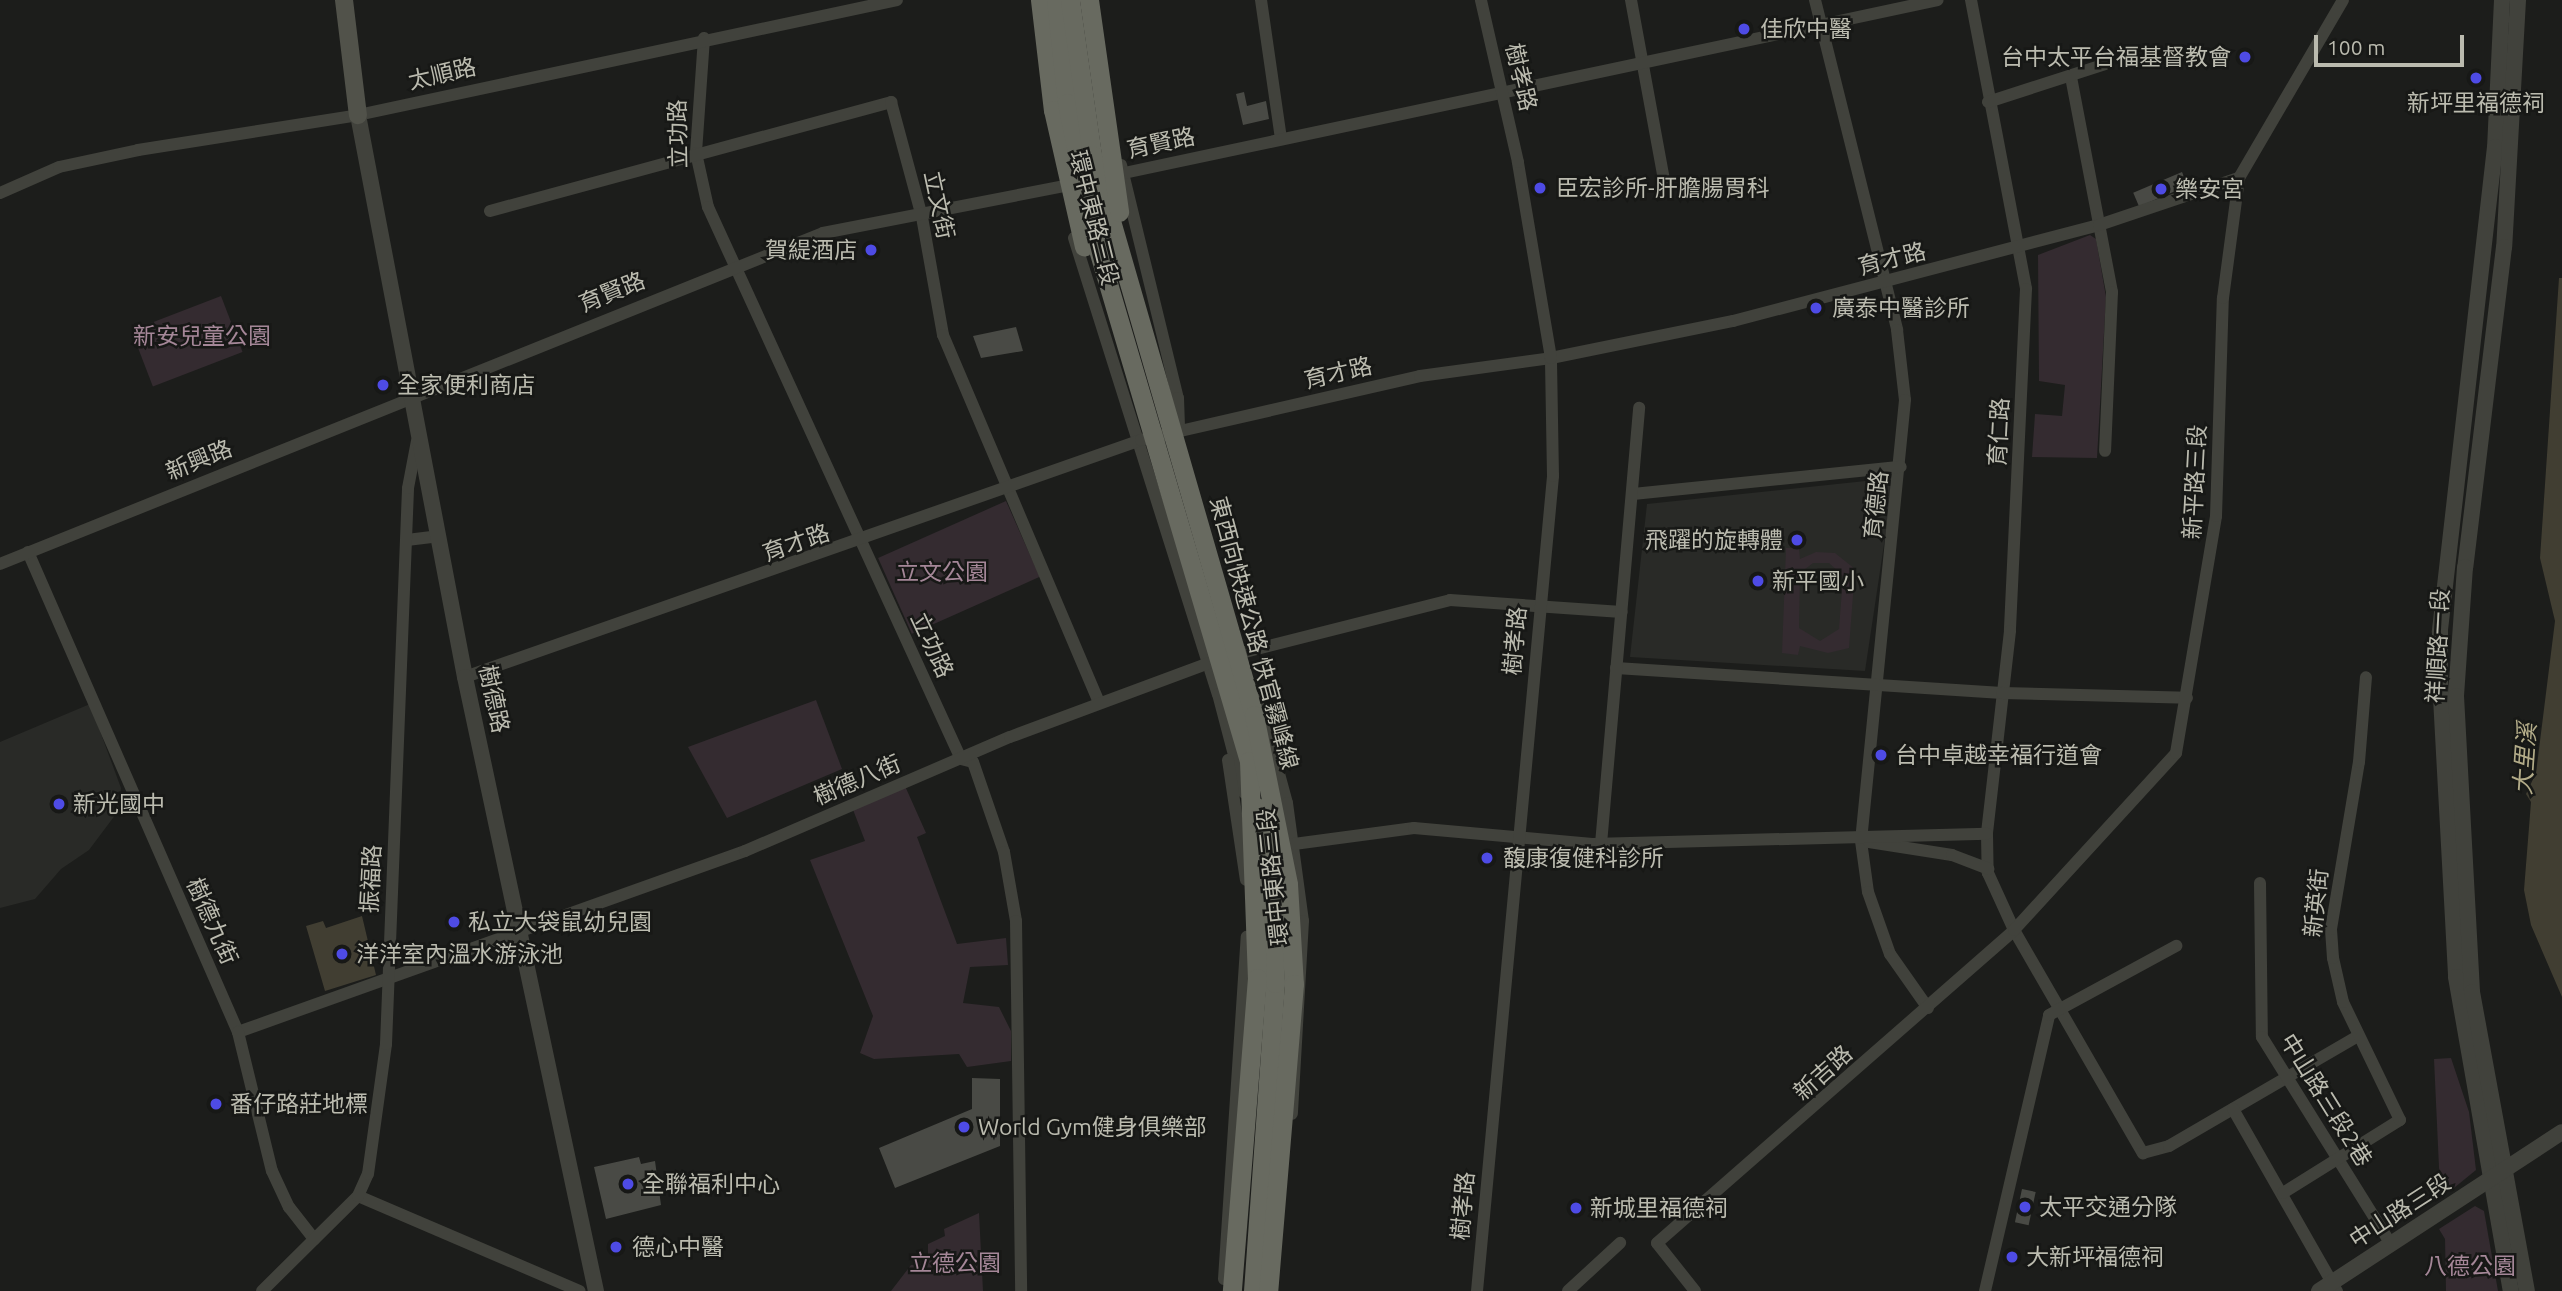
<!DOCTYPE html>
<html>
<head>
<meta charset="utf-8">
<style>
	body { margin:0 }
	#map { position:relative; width:2562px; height:1291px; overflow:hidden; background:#1c1d1b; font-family:Ubuntu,"Noto Sans TC",sans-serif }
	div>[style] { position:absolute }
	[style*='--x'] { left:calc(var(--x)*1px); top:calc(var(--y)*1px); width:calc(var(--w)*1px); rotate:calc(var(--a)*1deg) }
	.built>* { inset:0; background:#292a27 }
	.green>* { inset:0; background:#342b30; transform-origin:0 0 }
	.water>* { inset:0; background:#413e32 }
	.building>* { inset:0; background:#494a45; transform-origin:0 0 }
	.minor>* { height:12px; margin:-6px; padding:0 6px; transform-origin:6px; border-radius:6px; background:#41423c }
	.tertiary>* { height:16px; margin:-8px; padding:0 8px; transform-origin:8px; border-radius:8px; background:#41423c }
	.secondary>* { height:18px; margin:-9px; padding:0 9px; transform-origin:9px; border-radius:9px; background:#51524a }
	.trunk>* { height:19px; margin:-9.5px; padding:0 9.5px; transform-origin:9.5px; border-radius:9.5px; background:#686a60 }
	.trunk-bridge>* { height:19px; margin:-9.5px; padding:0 9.5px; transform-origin:9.5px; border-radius:9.5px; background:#686a60 }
	.dots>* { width:19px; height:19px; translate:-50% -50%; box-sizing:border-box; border:4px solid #171816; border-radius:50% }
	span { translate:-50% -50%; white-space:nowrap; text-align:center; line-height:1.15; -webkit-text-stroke:5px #171816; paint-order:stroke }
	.poi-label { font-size:23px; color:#bbbbaf }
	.left { translate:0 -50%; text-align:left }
	.right { translate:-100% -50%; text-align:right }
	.street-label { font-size:23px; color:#bbbbaf }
	.park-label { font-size:23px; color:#a58798 }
	.water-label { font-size:24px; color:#b3ac89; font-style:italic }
	.scale { position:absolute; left:2314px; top:35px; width:150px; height:32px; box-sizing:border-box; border:4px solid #bbbbaf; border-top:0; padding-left:9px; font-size:21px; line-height:24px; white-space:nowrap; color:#bbbbaf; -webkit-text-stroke:5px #171816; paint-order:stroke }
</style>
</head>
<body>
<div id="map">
	<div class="built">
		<div style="clip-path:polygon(1894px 478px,1865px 671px,1630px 657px,1647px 504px)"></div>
		<div style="clip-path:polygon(90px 704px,121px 788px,119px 810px,89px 850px,61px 869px,35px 899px,0 908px,0 742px)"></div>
	</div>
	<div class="green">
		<div style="clip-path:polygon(2090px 235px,2096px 239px,2106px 297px,2097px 458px,2032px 457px,2035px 414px,2062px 416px,2065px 385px,2039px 381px,2038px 255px)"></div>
		<div style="left:221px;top:296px;width:60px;height:96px;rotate:69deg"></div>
		<div style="left:1006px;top:501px;width:83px;height:140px;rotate:66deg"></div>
		<div style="clip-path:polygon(evenodd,1786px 548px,1799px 548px,1800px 559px,1816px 552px,1835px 553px,1855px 569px,1849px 648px,1828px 653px,1800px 646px,1798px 655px,1782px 653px,1786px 548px,1813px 563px,1829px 563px,1843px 576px,1839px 629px,1820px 641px,1799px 628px,1800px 573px,1813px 563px)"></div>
		<div style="clip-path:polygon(816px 700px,842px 769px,727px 818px,688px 747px)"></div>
		<div style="clip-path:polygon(905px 786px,926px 833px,917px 837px,957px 944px,1006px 938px,1008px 965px,970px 967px,963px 1003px,999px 1007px,1011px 1031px,1011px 1061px,967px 1067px,959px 1054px,874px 1059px,860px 1053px,873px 1016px,810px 860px,865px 841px,852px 807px)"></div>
		<div style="clip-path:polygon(2451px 1058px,2469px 1112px,2476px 1170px,2449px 1192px,2440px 1189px,2434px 1059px)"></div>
		<div style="clip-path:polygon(2475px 1206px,2484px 1211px,2498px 1291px,2446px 1291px,2445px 1239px,2439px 1229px)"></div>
		<div style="clip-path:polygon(979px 1213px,983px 1291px,891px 1291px,911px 1265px,928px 1264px,928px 1244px,945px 1236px,944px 1229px)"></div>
	</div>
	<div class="water">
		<div style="clip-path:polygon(2559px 278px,2562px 278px,2562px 997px,2531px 925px,2524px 890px,2531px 802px,2526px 794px,2536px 773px,2555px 621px,2540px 558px)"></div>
		<div style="clip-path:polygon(362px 916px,376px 975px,325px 991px,306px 926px,323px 921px,326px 928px)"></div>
	</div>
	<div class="building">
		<div style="clip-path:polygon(1244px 92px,1247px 106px,1266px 101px,1269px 119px,1243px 125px,1236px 94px)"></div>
		<div style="left:2182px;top:172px;width:15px;height:53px;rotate:67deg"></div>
		<div style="clip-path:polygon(1016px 327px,1023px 351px,981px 358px,973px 336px)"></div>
		<div style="clip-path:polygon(972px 1078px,1000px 1079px,1000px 1146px,895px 1188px,879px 1148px,972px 1109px)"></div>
		<div style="clip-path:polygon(639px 1157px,641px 1164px,655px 1161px,661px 1205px,606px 1219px,594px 1167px)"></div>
		<div style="left:2022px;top:1189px;width:14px;height:34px;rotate:12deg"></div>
	</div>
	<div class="minor">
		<div style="--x:1261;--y:0;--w:140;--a:81.8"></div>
		<div style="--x:1631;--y:0;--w:182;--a:79.6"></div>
		<div style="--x:1815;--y:0;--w:340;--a:76"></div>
		<div style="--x:1897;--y:330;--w:70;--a:83.5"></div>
		<div style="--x:1905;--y:400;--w:443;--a:95.7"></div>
		<div style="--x:1861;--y:841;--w:51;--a:82.2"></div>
		<div style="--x:1868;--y:892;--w:66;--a:70.5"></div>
		<div style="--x:1890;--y:954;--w:66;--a:54.9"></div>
		<div style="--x:1971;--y:0;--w:294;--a:79.2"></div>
		<div style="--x:2026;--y:289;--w:342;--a:92.7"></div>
		<div style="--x:2010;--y:631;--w:204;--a:96.5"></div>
		<div style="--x:1987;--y:834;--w:39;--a:89"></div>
		<div style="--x:1988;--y:873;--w:63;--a:65.5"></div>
		<div style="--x:2014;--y:930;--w:258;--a:60"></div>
		<div style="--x:2143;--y:1153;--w:27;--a:-15"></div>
		<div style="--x:2169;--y:1146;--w:219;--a:-30.2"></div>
		<div style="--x:704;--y:38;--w:115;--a:94"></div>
		<div style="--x:696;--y:153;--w:55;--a:77.5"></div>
		<div style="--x:708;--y:207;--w:607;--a:65.38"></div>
		<div style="--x:961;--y:759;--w:12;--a:14"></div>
		<div style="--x:973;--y:762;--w:95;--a:71"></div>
		<div style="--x:1004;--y:852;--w:70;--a:80.1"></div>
		<div style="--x:1016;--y:921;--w:370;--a:89.2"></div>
		<div style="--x:2071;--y:77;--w:219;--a:79.2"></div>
		<div style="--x:2112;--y:292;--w:159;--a:92.5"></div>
		<div style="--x:1988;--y:102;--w:124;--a:-17.9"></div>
		<div style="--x:1121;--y:165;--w:240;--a:76.3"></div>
		<div style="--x:1178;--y:398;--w:32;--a:88"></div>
		<div style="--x:1110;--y:176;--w:846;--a:-12"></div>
		<div style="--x:0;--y:193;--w:64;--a:-23.8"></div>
		<div style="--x:59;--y:167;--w:81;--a:-12.1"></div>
		<div style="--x:138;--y:150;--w:223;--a:-9"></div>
		<div style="--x:358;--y:115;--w:551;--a:-12.04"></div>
		<div style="--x:490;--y:211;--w:416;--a:-15.2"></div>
		<div style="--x:891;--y:102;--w:119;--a:74.9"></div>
		<div style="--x:922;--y:217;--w:120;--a:79.9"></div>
		<div style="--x:943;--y:335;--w:400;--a:67"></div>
		<div style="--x:1074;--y:238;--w:478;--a:72.5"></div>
		<div style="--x:1218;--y:694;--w:102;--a:75.3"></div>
		<div style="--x:1633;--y:494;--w:269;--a:-5.8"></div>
		<div style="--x:407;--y:540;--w:33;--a:-7"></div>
		<div style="--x:28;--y:552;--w:524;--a:66.37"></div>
		<div style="--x:238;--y:1032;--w:538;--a:-19.65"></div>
		<div style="--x:745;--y:851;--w:288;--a:-23.3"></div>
		<div style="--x:1010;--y:737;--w:212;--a:-20.4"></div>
		<div style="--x:0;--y:564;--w:887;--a:-21.91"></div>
		<div style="--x:823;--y:233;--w:257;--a:-11"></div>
		<div style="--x:1245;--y:652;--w:211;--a:-14.2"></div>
		<div style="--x:1450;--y:600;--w:172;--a:4"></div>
		<div style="--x:1616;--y:668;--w:387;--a:3.7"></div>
		<div style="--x:2002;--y:693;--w:185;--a:1.5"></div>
		<div style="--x:465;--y:677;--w:716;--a:-19.32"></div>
		<div style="--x:1141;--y:440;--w:286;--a:-12.9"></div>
		<div style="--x:1420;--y:376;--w:132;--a:-7.8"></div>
		<div style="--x:1551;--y:358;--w:186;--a:-11.5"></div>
		<div style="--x:1733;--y:321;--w:378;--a:-14.7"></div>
		<div style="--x:2099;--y:225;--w:148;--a:-18.6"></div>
		<div style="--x:1259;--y:700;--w:107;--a:74.8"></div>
		<div style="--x:1287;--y:803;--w:119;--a:82.3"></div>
		<div style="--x:1303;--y:921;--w:193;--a:93.3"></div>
		<div style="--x:1228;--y:760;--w:121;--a:81.5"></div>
		<div style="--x:1869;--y:842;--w:84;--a:8.9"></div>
		<div style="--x:1952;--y:855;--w:39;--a:21"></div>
		<div style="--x:1294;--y:844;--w:121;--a:-7.6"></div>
		<div style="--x:1414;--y:828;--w:179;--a:5.1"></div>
		<div style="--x:1592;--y:844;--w:395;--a:-1.5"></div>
		<div style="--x:1601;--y:844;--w:438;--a:-85"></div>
		<div style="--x:2260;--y:883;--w:154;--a:89.3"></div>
		<div style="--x:2262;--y:1037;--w:244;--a:58.1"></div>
		<div style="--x:238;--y:1032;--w:143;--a:76.3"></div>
		<div style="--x:272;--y:1171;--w:40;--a:65"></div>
		<div style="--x:289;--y:1207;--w:41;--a:52"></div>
		<div style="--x:2233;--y:1109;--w:210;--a:60.3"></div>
		<div style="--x:2283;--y:1193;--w:138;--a:-32"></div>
		<div style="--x:2400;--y:1120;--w:131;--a:-115.8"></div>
		<div style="--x:2343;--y:1002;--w:45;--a:-102.8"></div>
		<div style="--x:2333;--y:958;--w:29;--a:-94"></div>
		<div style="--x:2331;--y:929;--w:169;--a:-80.5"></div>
		<div style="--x:2359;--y:762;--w:85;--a:-85.3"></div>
		<div style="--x:358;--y:1196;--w:241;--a:23.2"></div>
		<div style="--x:1224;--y:1279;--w:343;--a:-86.2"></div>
		<div style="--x:262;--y:1291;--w:135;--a:-44.7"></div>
		<div style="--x:358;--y:1196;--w:24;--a:-66"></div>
		<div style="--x:368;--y:1174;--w:131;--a:-82.1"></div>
		<div style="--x:386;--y:1044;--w:556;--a:-87.73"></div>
		<div style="--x:408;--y:488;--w:48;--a:-79.2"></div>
		<div style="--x:1477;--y:1291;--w:819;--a:-84.67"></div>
		<div style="--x:1553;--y:476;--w:118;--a:-91"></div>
		<div style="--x:1551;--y:358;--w:199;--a:-99.6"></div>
		<div style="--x:1518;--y:162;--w:166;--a:-102.9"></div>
		<div style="--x:1568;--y:1291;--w:71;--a:-42.7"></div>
		<div style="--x:1695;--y:1291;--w:61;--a:-128.4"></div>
		<div style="--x:1657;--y:1243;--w:475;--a:-41.2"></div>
		<div style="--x:2014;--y:930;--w:240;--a:-47.5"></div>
		<div style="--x:2176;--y:753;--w:240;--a:-80.4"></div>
		<div style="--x:2216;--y:516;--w:218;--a:-88.2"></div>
		<div style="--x:2223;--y:298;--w:121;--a:-82.4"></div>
		<div style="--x:2239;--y:178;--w:206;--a:-59.7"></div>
		<div style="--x:1985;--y:1291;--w:283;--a:-76.9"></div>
		<div style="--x:2049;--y:1015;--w:145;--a:-28.5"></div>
	</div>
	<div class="tertiary">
		<div style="--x:2502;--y:0;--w:147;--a:92.7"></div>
		<div style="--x:2495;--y:147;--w:488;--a:96.5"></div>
		<div style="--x:2440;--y:632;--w:47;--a:90"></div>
		<div style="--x:2440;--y:679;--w:298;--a:86.9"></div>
		<div style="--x:2456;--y:977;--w:319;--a:80.1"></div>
		<div style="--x:2518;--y:0;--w:247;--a:93.2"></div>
		<div style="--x:2504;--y:247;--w:322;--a:96.9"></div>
		<div style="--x:2465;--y:567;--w:129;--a:94"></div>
		<div style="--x:2456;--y:696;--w:296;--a:86.9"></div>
		<div style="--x:2472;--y:992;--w:304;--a:79.6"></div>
		<div style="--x:358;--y:115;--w:572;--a:79.22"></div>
		<div style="--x:465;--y:677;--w:628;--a:77.96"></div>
		<div style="--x:2319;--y:1291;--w:290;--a:-33.2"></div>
	</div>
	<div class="secondary">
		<div style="--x:344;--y:0;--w:116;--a:83.1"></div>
	</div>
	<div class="trunk">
		<div style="--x:1253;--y:1291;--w:309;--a:-85.9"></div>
		<div style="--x:1275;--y:983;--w:66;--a:-91.7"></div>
		<div style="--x:1273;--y:917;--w:111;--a:-98.3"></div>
	</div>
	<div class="trunk-bridge">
		<div style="--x:1040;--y:0;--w:111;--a:83.3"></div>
		<div style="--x:1053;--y:110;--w:140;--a:77.2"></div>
		<div style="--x:1056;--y:0;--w:104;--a:83.9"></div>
		<div style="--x:1067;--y:103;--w:136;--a:78.5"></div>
		<div style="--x:1094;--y:236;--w:547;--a:73.55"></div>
		<div style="--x:1249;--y:761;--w:217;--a:87.9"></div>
		<div style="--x:1257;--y:978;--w:314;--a:94.6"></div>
		<div style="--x:1070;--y:0;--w:157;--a:81.9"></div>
		<div style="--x:1092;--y:155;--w:583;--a:73.87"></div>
		<div style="--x:1254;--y:715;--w:172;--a:78.6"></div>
		<div style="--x:1288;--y:884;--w:100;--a:86.6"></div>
		<div style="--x:1294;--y:984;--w:308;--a:94.8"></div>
		<div style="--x:1089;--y:0;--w:214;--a:81.9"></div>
	</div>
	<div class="dots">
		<div style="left:1744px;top:29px;background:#4e4be5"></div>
		<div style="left:2245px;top:57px;background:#4e4be5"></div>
		<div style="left:2476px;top:78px;background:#4e4be5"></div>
		<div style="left:1540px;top:188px;background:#4e4be5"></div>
		<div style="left:2161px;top:189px;background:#4e4be5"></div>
		<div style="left:871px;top:250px;background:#4e4be5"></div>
		<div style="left:1816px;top:308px;background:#4e4be5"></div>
		<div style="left:383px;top:385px;background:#4e4be5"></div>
		<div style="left:1797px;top:540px;background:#4e4be5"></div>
		<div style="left:1758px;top:581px;background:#4e4be5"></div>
		<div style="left:1881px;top:755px;background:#4e4be5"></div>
		<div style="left:59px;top:804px;background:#4e4be5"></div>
		<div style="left:1487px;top:858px;background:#4e4be5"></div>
		<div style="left:454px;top:922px;background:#4e4be5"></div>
		<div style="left:342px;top:954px;background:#4e4be5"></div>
		<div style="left:216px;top:1104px;background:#4e4be5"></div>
		<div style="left:964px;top:1127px;background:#4e4be5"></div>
		<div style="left:628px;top:1184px;background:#4e4be5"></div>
		<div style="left:2025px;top:1207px;background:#4e4be5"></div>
		<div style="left:1576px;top:1208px;background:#4e4be5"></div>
		<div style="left:616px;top:1247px;background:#4e4be5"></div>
		<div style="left:2012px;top:1257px;background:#4e4be5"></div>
	</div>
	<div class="poi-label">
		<span class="left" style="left:1760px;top:29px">佳欣中醫</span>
		<span class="right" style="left:2231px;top:57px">台中太平台福基督教會</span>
		<span style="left:2476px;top:103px">新坪里福德祠</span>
		<span class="left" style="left:1556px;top:188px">臣宏診所-肝膽腸胃科</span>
		<span class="left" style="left:2175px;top:189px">樂安宮</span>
		<span class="right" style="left:857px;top:250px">賀緹酒店</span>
		<span class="left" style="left:1832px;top:308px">廣泰中醫診所</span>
		<span class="left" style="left:397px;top:385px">全家便利商店</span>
		<span class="right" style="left:1783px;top:540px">飛躍的旋轉體</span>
		<span class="left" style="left:1772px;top:581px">新平國小</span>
		<span class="left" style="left:1895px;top:755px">台中卓越幸福行道會</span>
		<span class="left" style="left:73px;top:804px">新光國中</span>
		<span class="left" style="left:1503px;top:858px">馥康復健科診所</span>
		<span class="left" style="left:468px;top:922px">私立大袋鼠幼兒園</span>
		<span class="left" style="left:356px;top:954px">洋洋室內溫水游泳池</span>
		<span class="left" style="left:230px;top:1104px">番仔路莊地標</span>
		<span class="left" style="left:978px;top:1127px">World Gym健身俱樂部</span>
		<span class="left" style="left:642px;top:1184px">全聯福利中心</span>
		<span class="left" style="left:2039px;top:1207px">太平交通分隊</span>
		<span class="left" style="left:1590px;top:1208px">新城里福德祠</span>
		<span class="left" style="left:632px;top:1247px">德心中醫</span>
		<span class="left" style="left:2026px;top:1257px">大新坪福德祠</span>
	</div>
	<div class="street-label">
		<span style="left:442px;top:74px;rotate:-13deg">太順路</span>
		<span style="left:1521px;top:77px;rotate:77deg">樹孝路</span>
		<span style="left:678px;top:134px;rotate:-91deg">立功路</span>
		<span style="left:1161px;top:143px;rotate:-12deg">育賢路</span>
		<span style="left:939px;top:205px;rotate:78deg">立文街</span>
		<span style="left:1094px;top:218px;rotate:76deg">環中東路三段</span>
		<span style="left:1892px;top:259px;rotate:-14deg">育才路</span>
		<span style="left:612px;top:292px;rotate:-22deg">育賢路</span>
		<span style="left:1338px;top:373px;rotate:-13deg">育才路</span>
		<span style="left:1999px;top:432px;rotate:-87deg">育仁路</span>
		<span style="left:199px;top:460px;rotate:-22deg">新興路</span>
		<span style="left:2195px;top:482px;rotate:-87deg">新平路三段</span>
		<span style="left:1876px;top:505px;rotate:-84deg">育德路</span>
		<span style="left:796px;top:543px;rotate:-19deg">育才路</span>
		<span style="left:1254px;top:633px;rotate:75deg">東西向快速公路 快官霧峰線</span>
		<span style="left:1515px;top:641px;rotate:-85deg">樹孝路</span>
		<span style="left:932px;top:645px;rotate:65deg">立功路</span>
		<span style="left:2438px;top:646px;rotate:-87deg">祥順路一段</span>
		<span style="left:494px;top:699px;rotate:78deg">樹德路</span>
		<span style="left:857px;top:780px;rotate:-23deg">樹德八街</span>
		<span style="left:1273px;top:877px;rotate:-96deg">環中東路三段</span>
		<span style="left:371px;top:879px;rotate:-87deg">振福路</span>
		<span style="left:2316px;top:903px;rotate:-84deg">新英街</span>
		<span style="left:212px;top:921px;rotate:66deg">樹德九街</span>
		<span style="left:1823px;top:1073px;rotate:-42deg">新吉路</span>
		<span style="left:2326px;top:1100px;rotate:58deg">中山路三段2巷</span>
		<span style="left:1463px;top:1206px;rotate:-85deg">樹孝路</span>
		<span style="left:2400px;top:1211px;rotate:-33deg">中山路三段</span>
	</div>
	<div class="park-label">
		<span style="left:202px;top:336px">新安兒童公園</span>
		<span style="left:942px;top:572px">立文公園</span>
		<span style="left:955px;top:1263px">立德公園</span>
		<span style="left:2470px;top:1266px">八德公園</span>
	</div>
	<div class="water-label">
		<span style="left:2525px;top:759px;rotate:-86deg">大里溪</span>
	</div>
	<div class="scale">100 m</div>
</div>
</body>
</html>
